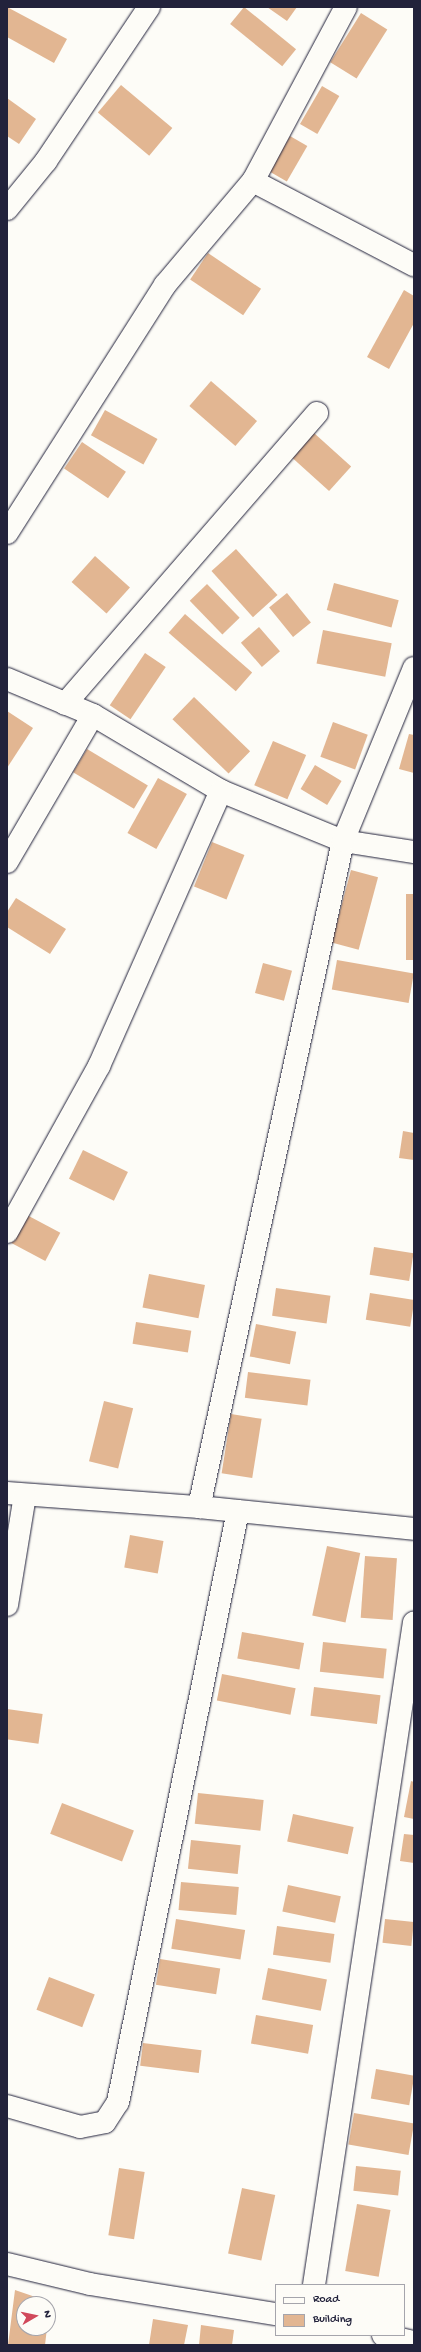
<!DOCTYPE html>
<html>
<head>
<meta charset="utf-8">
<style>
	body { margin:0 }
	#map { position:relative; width:421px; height:2352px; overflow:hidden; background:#fdfcf7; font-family:"Gochi Hand",sans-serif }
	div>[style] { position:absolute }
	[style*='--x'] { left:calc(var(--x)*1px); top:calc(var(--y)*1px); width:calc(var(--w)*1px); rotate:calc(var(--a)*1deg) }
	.building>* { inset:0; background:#e2b692; transform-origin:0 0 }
	.roads { filter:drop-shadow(0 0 1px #22223b) drop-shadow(0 0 1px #22223b) }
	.street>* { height:22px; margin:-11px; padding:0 11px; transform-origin:11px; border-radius:11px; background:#fdfcf7 }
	span { translate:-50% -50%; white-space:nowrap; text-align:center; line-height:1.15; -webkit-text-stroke:3px #fdfcf7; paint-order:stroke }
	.frame { position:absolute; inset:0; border:8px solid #22223b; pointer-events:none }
	.legend { position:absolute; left:275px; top:2284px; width:130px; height:52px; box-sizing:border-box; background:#fdfcf7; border:1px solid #a5a5ac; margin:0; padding:5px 7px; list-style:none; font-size:12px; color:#22223b }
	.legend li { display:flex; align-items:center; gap:8px; height:20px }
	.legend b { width:20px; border:1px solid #a5a5ac }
	.north { position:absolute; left:16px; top:2296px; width:40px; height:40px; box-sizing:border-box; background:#fdfcf7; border:1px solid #a5a5ac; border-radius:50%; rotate:81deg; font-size:11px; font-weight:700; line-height:16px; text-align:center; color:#22223b }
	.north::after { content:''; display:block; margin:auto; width:14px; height:18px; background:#d1495b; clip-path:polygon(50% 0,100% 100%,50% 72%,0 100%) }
</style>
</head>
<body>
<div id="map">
	<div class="building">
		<div style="clip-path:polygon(7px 7px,67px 39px,54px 63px,7px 37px)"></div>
		<div style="left:244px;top:7px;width:67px;height:22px;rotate:39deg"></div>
		<div style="clip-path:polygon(267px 7px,297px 7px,287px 21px)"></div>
		<div style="left:361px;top:13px;width:31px;height:58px;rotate:32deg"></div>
		<div style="left:121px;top:85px;width:67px;height:36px;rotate:40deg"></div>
		<div style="left:322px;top:86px;width:20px;height:44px;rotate:30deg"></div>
		<div style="clip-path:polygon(7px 98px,36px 119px,19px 144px,7px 136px)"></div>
		<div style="left:290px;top:136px;width:20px;height:41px;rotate:30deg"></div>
		<div style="left:208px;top:253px;width:64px;height:32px;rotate:34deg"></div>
		<div style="clip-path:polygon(404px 290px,414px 296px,414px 323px,389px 369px,367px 357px)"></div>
		<div style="left:211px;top:381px;width:61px;height:33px;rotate:41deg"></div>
		<div style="left:105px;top:410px;width:60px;height:29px;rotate:29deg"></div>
		<div style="left:314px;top:433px;width:50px;height:33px;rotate:42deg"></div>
		<div style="left:82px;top:442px;width:53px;height:32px;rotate:34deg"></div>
		<div style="left:236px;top:549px;width:62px;height:33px;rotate:48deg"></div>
		<div style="left:95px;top:556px;width:47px;height:35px;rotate:42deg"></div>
		<div style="left:334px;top:583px;width:67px;height:28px;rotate:15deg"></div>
		<div style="left:207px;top:584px;width:47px;height:24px;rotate:46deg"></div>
		<div style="left:287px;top:593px;width:38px;height:23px;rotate:51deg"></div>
		<div style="left:185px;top:614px;width:89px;height:25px;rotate:41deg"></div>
		<div style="left:259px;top:627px;width:32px;height:24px;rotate:49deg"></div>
		<div style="left:323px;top:630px;width:70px;height:34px;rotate:11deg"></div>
		<div style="left:145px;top:653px;width:25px;height:63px;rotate:34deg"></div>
		<div style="left:194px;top:697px;width:78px;height:31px;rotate:44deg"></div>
		<div style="clip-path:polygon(7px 711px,33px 728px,7px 768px)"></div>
		<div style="left:333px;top:722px;width:37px;height:37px;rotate:20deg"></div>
		<div style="clip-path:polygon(409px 734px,414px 735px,414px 773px,399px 769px)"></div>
		<div style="left:273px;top:741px;width:36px;height:48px;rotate:23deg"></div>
		<div style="left:87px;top:749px;width:71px;height:27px;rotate:31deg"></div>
		<div style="left:315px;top:765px;width:31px;height:28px;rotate:31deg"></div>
		<div style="left:158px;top:778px;width:33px;height:63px;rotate:29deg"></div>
		<div style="left:212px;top:842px;width:35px;height:48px;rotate:22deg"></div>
		<div style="left:351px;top:870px;width:28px;height:75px;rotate:15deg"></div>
		<div style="left:406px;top:894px;width:8px;height:66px"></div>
		<div style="clip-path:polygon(16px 898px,66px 929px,50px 954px,7px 927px,7px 912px)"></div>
		<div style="left:337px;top:960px;width:78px;height:30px;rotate:10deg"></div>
		<div style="left:263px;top:963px;width:30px;height:31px;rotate:15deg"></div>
		<div style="clip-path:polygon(403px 1131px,414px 1133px,414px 1160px,399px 1158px)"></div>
		<div style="left:83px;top:1150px;width:50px;height:32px;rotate:26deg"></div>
		<div style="left:25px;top:1214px;width:40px;height:32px;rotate:28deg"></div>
		<div style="left:374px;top:1247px;width:40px;height:28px;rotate:9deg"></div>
		<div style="left:149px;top:1274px;width:57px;height:34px;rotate:11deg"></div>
		<div style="left:276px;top:1288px;width:55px;height:28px;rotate:8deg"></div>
		<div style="left:370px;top:1293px;width:45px;height:27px;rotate:9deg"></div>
		<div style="left:136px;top:1322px;width:56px;height:22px;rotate:9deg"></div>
		<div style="left:256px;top:1324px;width:41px;height:33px;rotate:11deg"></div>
		<div style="left:248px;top:1372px;width:63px;height:26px;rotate:7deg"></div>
		<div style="left:104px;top:1401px;width:30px;height:62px;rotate:14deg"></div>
		<div style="left:231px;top:1414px;width:31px;height:60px;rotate:9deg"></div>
		<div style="left:130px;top:1535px;width:34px;height:33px;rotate:10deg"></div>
		<div style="left:327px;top:1546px;width:34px;height:71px;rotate:12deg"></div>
		<div style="left:365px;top:1556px;width:32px;height:62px;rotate:4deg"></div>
		<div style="left:242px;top:1632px;width:63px;height:27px;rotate:10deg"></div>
		<div style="left:323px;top:1642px;width:64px;height:30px;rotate:6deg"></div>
		<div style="left:222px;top:1674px;width:75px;height:27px;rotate:11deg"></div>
		<div style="left:314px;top:1687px;width:67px;height:29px;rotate:7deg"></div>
		<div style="left:7px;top:1709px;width:36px;height:30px;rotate:8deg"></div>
		<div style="clip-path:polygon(411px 1781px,414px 1782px,414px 1819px,404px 1817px)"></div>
		<div style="left:198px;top:1793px;width:66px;height:31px;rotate:6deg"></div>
		<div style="left:62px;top:1803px;width:77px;height:33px;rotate:21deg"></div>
		<div style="left:293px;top:1814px;width:62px;height:28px;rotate:12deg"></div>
		<div style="clip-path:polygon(404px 1834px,414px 1835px,414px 1863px,400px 1861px)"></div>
		<div style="left:191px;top:1840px;width:50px;height:29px;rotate:6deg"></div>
		<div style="left:181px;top:1882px;width:58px;height:28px;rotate:5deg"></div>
		<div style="left:288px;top:1885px;width:54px;height:27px;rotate:12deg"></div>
		<div style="left:176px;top:1919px;width:70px;height:30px;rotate:9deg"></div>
		<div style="left:385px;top:1919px;width:29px;height:24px;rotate:6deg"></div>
		<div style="left:277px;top:1926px;width:58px;height:29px;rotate:8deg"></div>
		<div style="left:160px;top:1959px;width:61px;height:26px;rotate:9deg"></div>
		<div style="left:268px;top:1968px;width:60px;height:32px;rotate:11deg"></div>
		<div style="left:49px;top:1977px;width:49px;height:35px;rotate:21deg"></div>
		<div style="left:256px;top:2015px;width:58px;height:29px;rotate:10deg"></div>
		<div style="left:143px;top:2043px;width:59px;height:23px;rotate:7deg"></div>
		<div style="left:376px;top:2069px;width:39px;height:30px;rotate:10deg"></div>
		<div style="left:354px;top:2113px;width:61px;height:32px;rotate:10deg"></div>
		<div style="left:356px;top:2166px;width:45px;height:25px;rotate:6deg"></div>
		<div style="left:119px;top:2168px;width:26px;height:68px;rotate:9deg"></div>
		<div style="left:242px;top:2188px;width:34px;height:67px;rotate:12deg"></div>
		<div style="left:357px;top:2204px;width:34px;height:68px;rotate:10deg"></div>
		<div style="clip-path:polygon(15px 2290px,50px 2302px,49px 2314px,48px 2304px,24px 2304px,24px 2328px,47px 2328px,45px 2345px,8px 2345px)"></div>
		<div style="clip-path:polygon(153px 2319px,188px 2325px,184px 2345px,149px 2345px)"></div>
		<div style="clip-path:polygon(201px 2325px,234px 2330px,232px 2345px,199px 2345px)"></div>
	</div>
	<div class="roads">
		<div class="street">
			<div style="--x:253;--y:181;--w:182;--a:27.6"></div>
			<div style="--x:7;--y:209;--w:62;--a:-50.9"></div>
			<div style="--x:46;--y:161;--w:185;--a:-56.2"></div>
			<div style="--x:7;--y:533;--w:294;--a:-57.5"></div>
			<div style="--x:165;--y:285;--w:136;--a:-49.8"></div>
			<div style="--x:253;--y:181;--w:197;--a:-61.9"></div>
			<div style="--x:7;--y:679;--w:93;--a:22.7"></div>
			<div style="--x:93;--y:715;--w:149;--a:30.7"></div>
			<div style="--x:221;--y:791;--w:132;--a:22.3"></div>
			<div style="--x:343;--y:841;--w:72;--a:8.8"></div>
			<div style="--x:65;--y:704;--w:385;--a:-49.1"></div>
			<div style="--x:7;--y:862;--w:170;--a:-59.7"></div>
			<div style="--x:7;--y:1232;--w:190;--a:-61"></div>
			<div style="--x:99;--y:1066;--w:301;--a:-66.1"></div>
			<div style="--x:7;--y:1493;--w:193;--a:4.2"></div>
			<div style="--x:199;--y:1507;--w:216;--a:5.8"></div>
			<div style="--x:199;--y:1507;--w:681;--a:-77.8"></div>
			<div style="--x:343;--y:841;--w:187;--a:-67.7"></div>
			<div style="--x:7;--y:1605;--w:111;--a:-80.7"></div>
			<div style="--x:7;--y:2106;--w:76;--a:16"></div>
			<div style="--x:80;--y:2127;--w:25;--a:-11"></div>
			<div style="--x:105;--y:2122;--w:24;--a:-57"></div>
			<div style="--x:118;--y:2102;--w:603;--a:-78.52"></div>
			<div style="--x:7;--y:2264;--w:85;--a:13.5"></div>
			<div style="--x:90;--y:2284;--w:188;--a:9.2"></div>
			<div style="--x:314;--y:2285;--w:670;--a:-81.42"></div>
			<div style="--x:383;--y:2335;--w:32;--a:13"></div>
		</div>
	</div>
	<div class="frame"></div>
	<ul class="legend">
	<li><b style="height:5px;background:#fdfcf7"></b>Road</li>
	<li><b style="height:11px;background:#e2b692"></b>Building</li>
	</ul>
	<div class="north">N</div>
</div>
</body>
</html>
